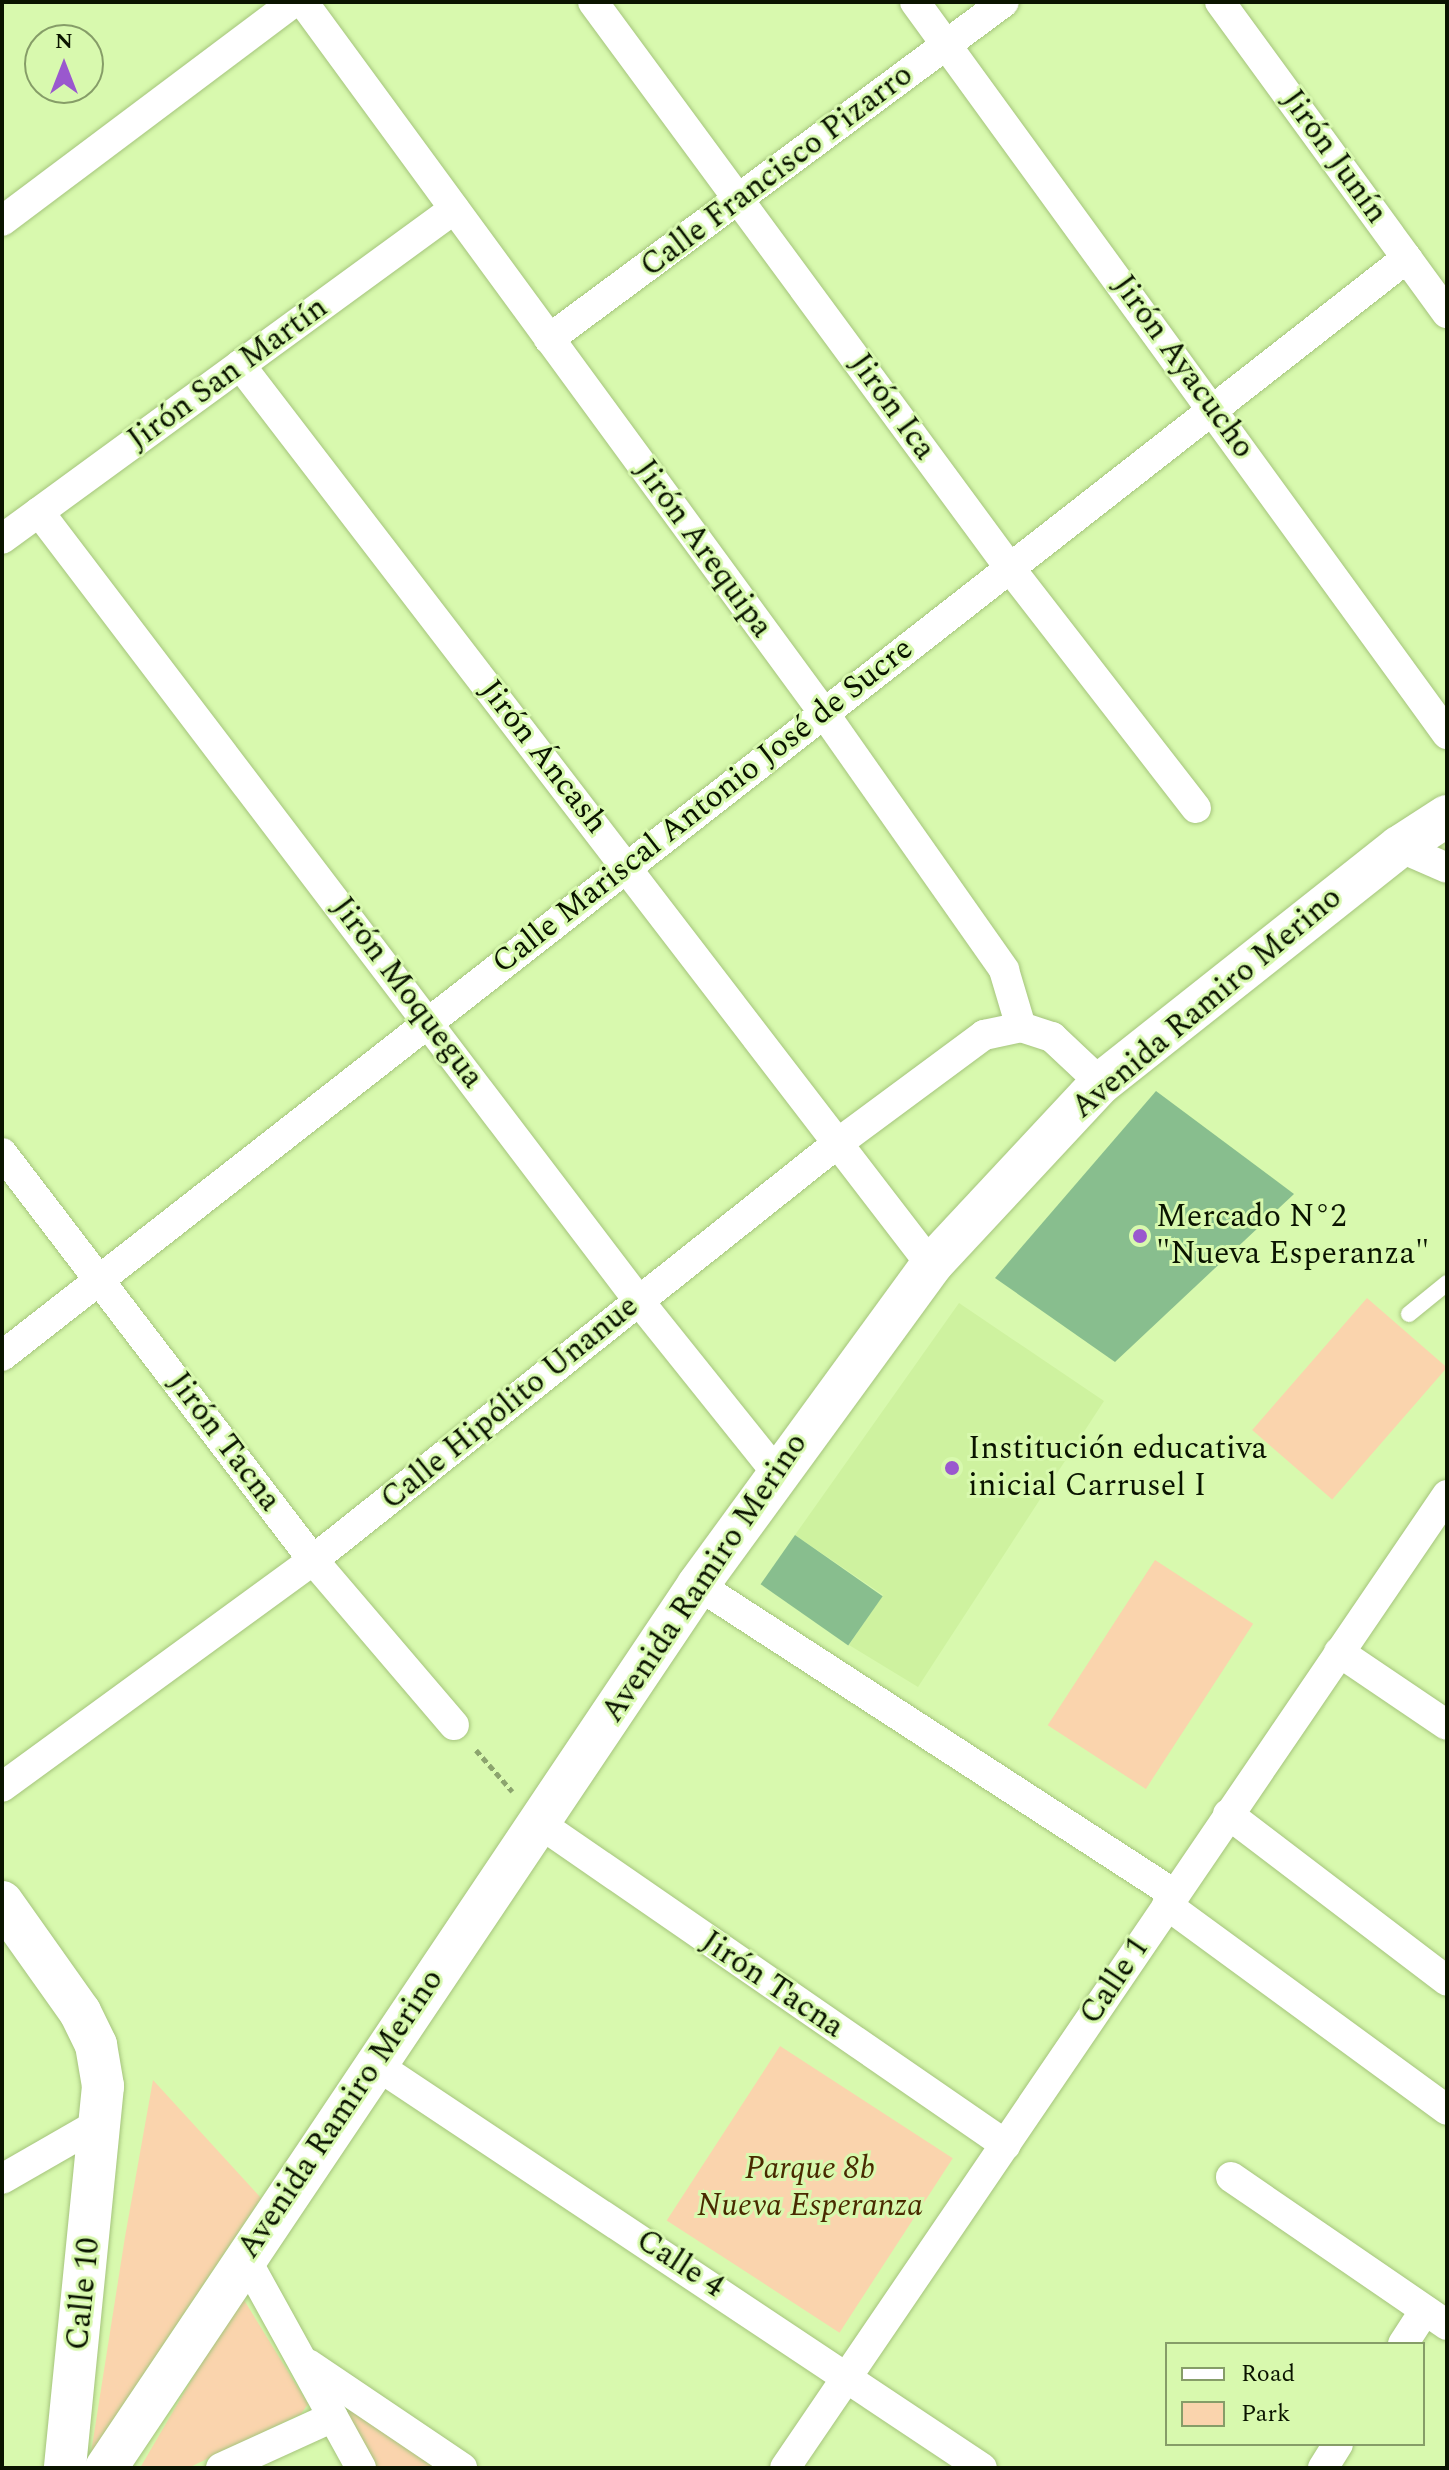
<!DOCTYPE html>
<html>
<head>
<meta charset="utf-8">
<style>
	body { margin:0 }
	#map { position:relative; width:1449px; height:2470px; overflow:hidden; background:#d8f9ae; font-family:Spectral,serif }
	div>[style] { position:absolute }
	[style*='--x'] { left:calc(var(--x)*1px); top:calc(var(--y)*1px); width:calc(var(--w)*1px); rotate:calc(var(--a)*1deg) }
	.built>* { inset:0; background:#cef29f }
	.green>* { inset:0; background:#fad4ad; transform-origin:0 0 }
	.building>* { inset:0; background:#88be8e; transform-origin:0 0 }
	.path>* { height:5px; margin-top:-2.5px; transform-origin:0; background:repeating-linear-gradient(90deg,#8ca46e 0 6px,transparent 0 10px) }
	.roads { filter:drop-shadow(0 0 2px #a5c47c) drop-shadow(0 0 2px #a5c47c) }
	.lane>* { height:16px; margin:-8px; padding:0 8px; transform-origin:8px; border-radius:8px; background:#fff }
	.street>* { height:30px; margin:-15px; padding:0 15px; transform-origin:15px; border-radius:15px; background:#fff }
	.secondary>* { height:42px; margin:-21px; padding:0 21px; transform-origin:21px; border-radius:21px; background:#fff }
	.dots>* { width:22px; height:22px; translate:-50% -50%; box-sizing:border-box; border:4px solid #d8f9ae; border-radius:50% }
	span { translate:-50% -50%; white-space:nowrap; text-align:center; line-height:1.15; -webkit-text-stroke:6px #d8f9ae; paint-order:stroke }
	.street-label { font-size:32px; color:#0a1400 }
	.poi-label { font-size:32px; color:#0a1400 }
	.left { translate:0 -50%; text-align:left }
	.park-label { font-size:32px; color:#492a00; font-style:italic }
	.frame { position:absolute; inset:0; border:4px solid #0a1400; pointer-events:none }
	.legend { position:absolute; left:1165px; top:2342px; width:260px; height:104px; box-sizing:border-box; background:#d8f9ae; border:2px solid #869d68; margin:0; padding:10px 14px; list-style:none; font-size:24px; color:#0a1400 }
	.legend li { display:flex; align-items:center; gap:16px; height:40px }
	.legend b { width:40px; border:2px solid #869d68 }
	.north { position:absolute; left:24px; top:24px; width:80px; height:80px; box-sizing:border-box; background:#d8f9ae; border:2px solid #869d68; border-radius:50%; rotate:0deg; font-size:22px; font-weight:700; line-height:32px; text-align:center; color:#0a1400 }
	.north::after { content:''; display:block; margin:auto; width:28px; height:36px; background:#9a58ce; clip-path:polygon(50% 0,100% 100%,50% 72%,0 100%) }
</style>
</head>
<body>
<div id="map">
	<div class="built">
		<div style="clip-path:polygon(959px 1303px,1104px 1401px,918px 1687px,849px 1645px,883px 1595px,795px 1535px)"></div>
	</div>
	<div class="green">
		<div style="left:1367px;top:1298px;width:106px;height:175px;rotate:41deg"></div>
		<div style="left:1155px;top:1560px;width:117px;height:197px;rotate:33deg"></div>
		<div style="left:780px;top:2046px;width:206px;height:208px;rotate:33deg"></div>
		<div style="clip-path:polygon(153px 2080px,261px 2198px,91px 2453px,125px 2237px)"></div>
		<div style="clip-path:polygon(241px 2295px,308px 2404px,301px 2414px,188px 2468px,140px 2468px)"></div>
		<div style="clip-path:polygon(338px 2397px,448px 2468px,376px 2468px,336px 2402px)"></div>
	</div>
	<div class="building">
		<div style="clip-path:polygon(1156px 1091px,1294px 1194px,1115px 1362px,995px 1278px)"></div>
		<div style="left:795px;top:1535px;width:107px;height:60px;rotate:35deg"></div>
	</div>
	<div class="path">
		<div style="--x:476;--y:1750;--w:55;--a:48.7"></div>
	</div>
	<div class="roads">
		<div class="lane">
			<div style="--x:1409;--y:1314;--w:49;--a:-39.2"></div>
		</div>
		<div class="street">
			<div style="--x:303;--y:2;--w:880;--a:53.78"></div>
			<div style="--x:823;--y:712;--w:315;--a:54.9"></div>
			<div style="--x:1004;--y:970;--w:59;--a:73.4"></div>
			<div style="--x:1021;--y:1027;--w:33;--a:18"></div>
			<div style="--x:1052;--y:1037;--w:67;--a:43.2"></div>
			<div style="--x:593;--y:2;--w:702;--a:53.64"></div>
			<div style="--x:1009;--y:567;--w:305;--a:52.2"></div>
			<div style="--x:915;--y:2;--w:905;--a:53.99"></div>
			<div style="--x:1220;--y:2;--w:385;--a:53.9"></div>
			<div style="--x:2;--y:221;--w:365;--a:-36.9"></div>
			<div style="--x:549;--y:339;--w:566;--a:-36.53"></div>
			<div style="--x:240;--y:365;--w:1135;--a:52.48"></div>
			<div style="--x:39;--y:512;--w:991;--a:52.75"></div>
			<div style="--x:639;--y:1301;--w:219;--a:51.3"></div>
			<div style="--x:2;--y:539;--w:560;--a:-36.13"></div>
			<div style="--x:1399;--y:847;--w:52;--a:23.6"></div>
			<div style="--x:2;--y:1153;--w:512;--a:52.62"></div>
			<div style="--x:313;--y:1560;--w:217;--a:49.5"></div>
			<div style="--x:2;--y:1356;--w:1783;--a:-38.01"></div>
			<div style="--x:698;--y:1585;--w:568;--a:32.99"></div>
			<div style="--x:1339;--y:1652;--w:130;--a:34.1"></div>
			<div style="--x:2;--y:1787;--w:385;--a:-36.1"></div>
			<div style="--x:313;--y:1560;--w:665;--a:-38.47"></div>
			<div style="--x:834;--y:1146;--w:187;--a:-36.5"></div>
			<div style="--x:984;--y:1035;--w:38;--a:-12"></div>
			<div style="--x:1228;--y:1814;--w:275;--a:37.3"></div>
			<div style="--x:539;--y:1823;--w:567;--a:34.59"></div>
			<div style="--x:1167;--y:1905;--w:347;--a:36.2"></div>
			<div style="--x:375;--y:2064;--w:729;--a:33.65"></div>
			<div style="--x:1231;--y:2177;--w:262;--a:34.4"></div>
			<div style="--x:2;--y:2179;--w:116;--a:-29.9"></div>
			<div style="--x:244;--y:2256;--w:242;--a:61.1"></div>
			<div style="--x:1403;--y:2344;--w:40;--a:-57.1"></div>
			<div style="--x:308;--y:2364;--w:186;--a:34"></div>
			<div style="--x:221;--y:2468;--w:123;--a:-24.5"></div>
			<div style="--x:785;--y:2468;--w:1177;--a:-55.77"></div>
			<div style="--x:1323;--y:2468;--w:28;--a:-58"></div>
		</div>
		<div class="secondary">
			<div style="--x:2;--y:1902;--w:135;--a:54.7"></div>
			<div style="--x:80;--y:2012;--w:37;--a:64"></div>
			<div style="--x:96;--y:2045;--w:42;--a:80.3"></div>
			<div style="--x:103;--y:2086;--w:384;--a:95.7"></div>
			<div style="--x:106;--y:2468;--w:1063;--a:-56.16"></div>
			<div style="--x:698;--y:1585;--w:396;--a:-53.9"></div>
			<div style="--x:931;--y:1265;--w:249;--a:-47"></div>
			<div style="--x:1101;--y:1083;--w:380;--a:-38.4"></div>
			<div style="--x:1399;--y:847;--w:57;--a:-32.9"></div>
		</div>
	</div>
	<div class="dots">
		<div style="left:1140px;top:1236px;background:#9a58ce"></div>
		<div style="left:952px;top:1468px;background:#9a58ce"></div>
	</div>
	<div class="street-label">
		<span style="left:1334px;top:157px;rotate:54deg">Jirón Junín</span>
		<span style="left:777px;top:171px;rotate:-37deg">Calle Francisco Pizarro</span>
		<span style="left:1183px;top:367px;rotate:54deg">Jirón Ayacucho</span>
		<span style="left:228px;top:374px;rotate:-36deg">Jirón San Martín</span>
		<span style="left:892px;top:407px;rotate:54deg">Jirón Ica</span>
		<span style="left:703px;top:549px;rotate:54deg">Jirón Arequipa</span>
		<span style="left:543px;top:757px;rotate:52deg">Jirón Áncash</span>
		<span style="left:703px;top:806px;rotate:-38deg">Calle Mariscal Antonio José de Sucre</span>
		<span style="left:407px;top:993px;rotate:53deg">Jirón Moquegua</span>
		<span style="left:1207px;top:1003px;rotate:-40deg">Avenida Ramiro Merino</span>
		<span style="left:510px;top:1403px;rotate:-39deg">Calle Hipólito Unanue</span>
		<span style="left:224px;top:1442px;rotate:53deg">Jirón Tacna</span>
		<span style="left:705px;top:1578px;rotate:-56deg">Avenida Ramiro Merino</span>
		<span style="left:1115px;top:1981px;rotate:-56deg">Calle 1</span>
		<span style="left:772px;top:1985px;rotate:34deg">Jirón Tacna</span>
		<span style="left:341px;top:2114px;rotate:-56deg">Avenida Ramiro Merino</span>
		<span style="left:680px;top:2264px;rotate:33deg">Calle 4</span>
		<span style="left:84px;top:2294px;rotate:-84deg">Calle 10</span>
	</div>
	<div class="poi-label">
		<span class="left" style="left:1156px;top:1236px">Mercado N°2<br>"Nueva Esperanza"</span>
		<span class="left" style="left:968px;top:1468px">Institución educativa<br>inicial Carrusel I</span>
	</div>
	<div class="park-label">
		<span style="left:810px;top:2188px">Parque 8b<br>Nueva Esperanza</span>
	</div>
	<div class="frame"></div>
	<ul class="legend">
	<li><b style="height:10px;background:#fff"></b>Road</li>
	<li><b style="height:22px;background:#fad4ad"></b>Park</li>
	</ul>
	<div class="north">N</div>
</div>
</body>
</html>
